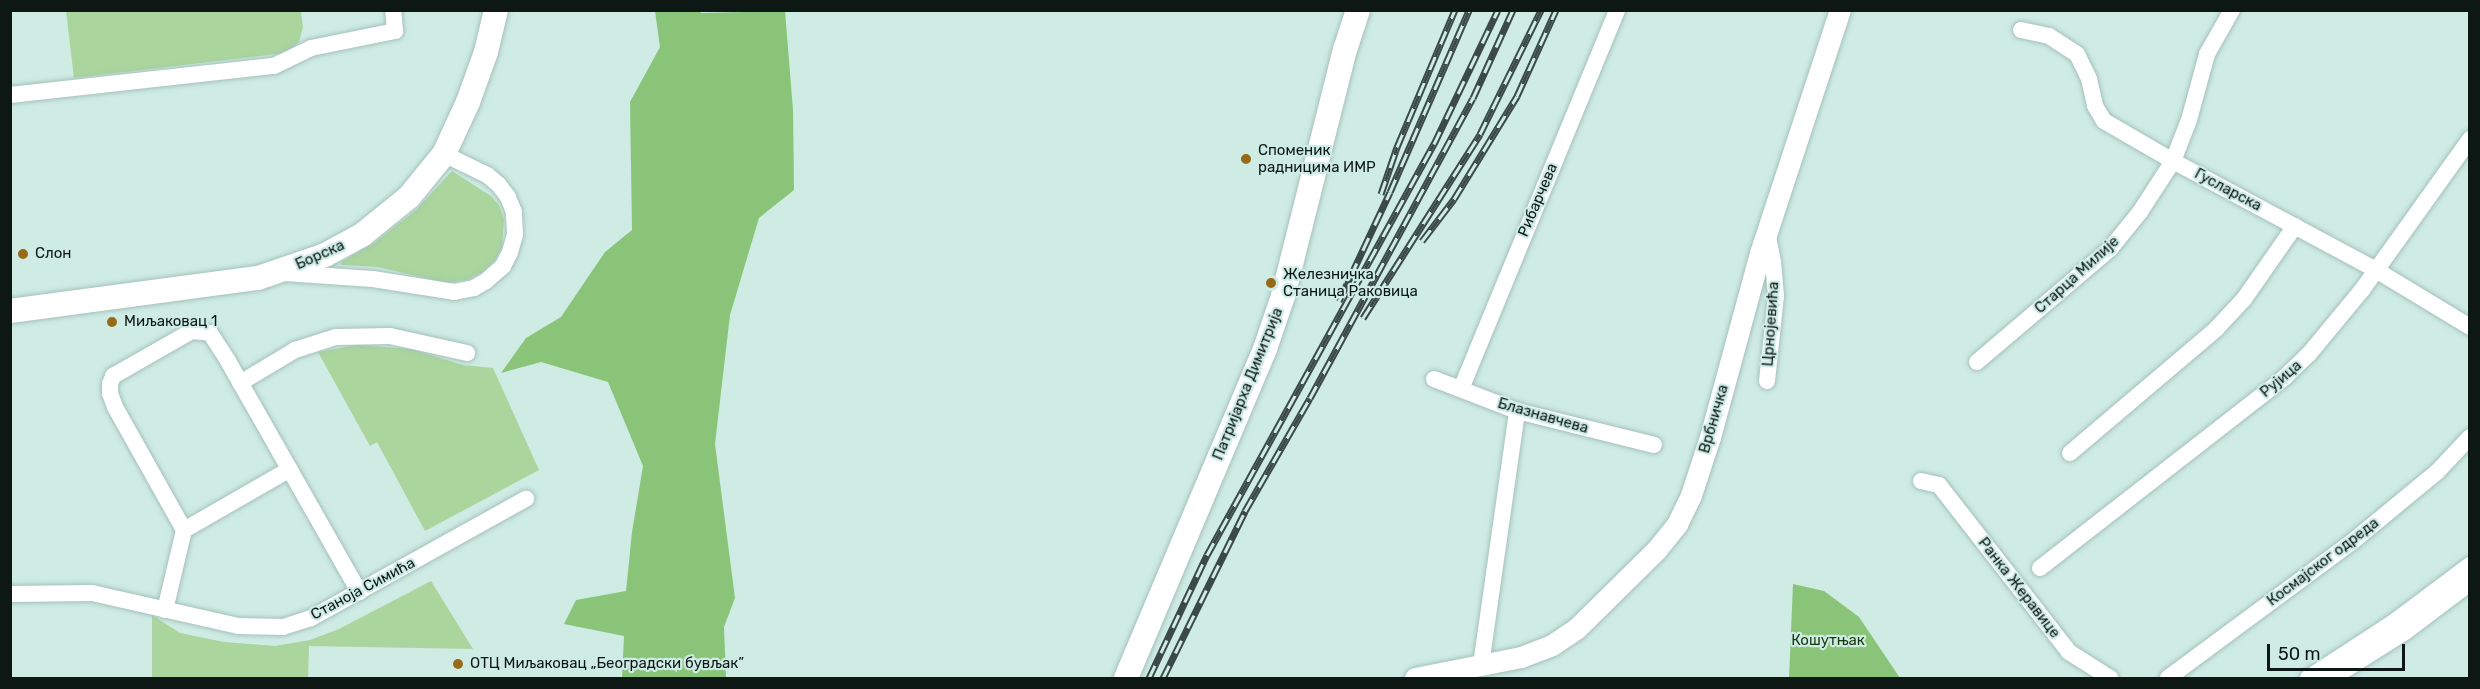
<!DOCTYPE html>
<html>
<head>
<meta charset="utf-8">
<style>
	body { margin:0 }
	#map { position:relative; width:2480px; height:689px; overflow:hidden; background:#ceebe4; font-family:Rubik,sans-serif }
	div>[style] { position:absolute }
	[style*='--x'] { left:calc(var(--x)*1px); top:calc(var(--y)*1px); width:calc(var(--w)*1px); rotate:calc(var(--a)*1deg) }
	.green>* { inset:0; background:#aad59d }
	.forest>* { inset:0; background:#8ac479 }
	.roads { filter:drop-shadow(0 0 2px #a5c1ba) drop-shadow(0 0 2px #a5c1ba) }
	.minor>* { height:16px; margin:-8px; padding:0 8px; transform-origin:8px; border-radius:8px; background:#fff }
	.tertiary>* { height:21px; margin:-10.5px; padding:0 10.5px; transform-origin:10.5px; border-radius:10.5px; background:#fff }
	.secondary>* { height:24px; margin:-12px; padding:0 12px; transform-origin:12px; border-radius:12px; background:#fff }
	.rail>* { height:7px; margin-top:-3.5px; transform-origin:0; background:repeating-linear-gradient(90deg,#ceebe4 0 14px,#3b4a46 0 28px); box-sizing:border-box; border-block:2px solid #3b4a46 }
	.dots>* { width:16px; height:16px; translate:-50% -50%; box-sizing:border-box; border:3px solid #ceebe4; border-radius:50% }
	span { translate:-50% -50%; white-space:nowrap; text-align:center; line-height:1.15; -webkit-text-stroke:4.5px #ceebe4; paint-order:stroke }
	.poi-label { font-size:15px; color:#0d1815 }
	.left { translate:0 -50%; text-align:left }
	.street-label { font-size:15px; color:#0d1815 }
	.park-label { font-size:15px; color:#153b07 }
	.frame { position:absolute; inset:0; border:12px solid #0d1815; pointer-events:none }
	.scale { position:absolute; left:2267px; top:644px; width:138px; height:27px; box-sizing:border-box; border:3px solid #0d1815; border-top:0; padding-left:8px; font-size:18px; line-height:21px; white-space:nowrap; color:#0d1815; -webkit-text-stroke:4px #ceebe4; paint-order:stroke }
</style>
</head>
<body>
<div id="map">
	<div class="green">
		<div style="clip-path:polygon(66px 11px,301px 11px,303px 27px,299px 42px,285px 53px,74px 78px)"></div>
		<div style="clip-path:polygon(452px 171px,491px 196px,499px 205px,504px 219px,502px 247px,495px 260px,483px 272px,467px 280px,446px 283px,378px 267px,341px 265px,341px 262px,374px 243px,416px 210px)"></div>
		<div style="clip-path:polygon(358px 345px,411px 349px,463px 365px,493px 368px,539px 470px,425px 531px,377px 442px,370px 446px,318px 352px)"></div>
		<div style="clip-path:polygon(431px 581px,473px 649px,309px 646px,308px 678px,152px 678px,152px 615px,180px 633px,224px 642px,275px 646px,310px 640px,339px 629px)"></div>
	</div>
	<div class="forest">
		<div style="clip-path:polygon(700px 11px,701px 13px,785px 11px,793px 110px,794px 190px,759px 218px,730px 315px,715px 444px,735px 598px,724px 627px,726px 678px,622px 678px,624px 636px,564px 624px,576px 600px,626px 591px,632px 532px,643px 466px,608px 382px,541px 362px,501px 373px,526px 338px,561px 317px,605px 252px,632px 230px,630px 102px,660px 47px,655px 11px)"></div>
		<div style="clip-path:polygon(1793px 584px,1824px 591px,1859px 617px,1900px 678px,1789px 678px)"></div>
	</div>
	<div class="roads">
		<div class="minor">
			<div style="--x:2021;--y:30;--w:29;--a:12"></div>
			<div style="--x:2049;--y:36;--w:33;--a:33"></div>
			<div style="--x:2077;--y:54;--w:28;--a:64"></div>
			<div style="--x:2089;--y:79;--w:28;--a:77"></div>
			<div style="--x:2095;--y:106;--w:17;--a:59"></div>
			<div style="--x:2104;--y:121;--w:80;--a:30.1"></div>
			<div style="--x:2173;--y:161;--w:230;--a:28.2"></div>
			<div style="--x:2376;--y:270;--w:110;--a:31.2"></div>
			<div style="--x:10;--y:95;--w:266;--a:-6.3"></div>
			<div style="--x:274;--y:66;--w:41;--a:-25.9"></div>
			<div style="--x:311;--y:48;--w:86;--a:-11.4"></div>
			<div style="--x:395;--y:31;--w:21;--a:-95"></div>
			<div style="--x:285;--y:273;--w:88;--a:3.9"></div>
			<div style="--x:373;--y:279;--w:82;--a:9.1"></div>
			<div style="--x:454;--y:292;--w:20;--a:-11"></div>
			<div style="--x:474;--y:288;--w:14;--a:-30"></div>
			<div style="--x:486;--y:281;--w:23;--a:-41"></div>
			<div style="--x:503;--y:266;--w:16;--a:-63"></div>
			<div style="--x:510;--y:252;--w:19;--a:-74"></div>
			<div style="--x:515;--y:234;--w:22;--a:-93"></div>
			<div style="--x:514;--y:212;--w:16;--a:-112"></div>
			<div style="--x:508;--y:197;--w:15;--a:-127"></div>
			<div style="--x:499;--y:185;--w:16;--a:-140"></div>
			<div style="--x:487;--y:175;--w:48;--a:-154"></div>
			<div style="--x:1977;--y:362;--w:175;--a:-40.4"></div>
			<div style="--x:2110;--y:249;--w:48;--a:-51"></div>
			<div style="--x:2140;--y:212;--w:61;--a:-57.1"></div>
			<div style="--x:2173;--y:161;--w:44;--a:-68.7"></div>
			<div style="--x:2189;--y:120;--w:68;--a:-74.7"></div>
			<div style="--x:2207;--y:54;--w:51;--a:-60.4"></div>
			<div style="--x:1434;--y:379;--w:89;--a:21.1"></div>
			<div style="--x:1517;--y:411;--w:141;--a:13.9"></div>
			<div style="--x:1767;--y:381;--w:85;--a:-84"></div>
			<div style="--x:1776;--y:296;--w:34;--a:-95"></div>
			<div style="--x:1773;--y:262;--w:31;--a:-101"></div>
			<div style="--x:240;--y:383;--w:64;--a:-31"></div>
			<div style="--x:295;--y:350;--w:43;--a:-17.6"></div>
			<div style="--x:336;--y:337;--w:54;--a:-1.1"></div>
			<div style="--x:390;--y:336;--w:79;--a:12.4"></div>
			<div style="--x:1461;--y:389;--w:410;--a:-67.6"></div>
			<div style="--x:2070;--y:453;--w:192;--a:-40.3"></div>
			<div style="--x:2216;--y:329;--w:41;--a:-47"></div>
			<div style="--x:2244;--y:299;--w:89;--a:-55.1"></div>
			<div style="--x:1921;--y:481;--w:18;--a:13"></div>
			<div style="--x:1939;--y:485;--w:212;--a:52.1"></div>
			<div style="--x:2069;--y:652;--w:49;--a:32.4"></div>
			<div style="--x:184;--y:530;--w:122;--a:-29.9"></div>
			<div style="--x:2040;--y:568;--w:311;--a:-37.9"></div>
			<div style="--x:2285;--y:377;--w:33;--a:-44"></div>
			<div style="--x:2309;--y:354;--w:83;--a:-50.4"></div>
			<div style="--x:2362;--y:290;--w:186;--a:-54.4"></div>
			<div style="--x:10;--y:594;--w:82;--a:-0.7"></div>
			<div style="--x:92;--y:593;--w:150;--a:12.7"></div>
			<div style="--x:238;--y:626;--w:45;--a:1.3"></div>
			<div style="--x:283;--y:627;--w:29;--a:-18"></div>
			<div style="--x:311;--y:618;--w:246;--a:-29"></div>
			<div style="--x:165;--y:610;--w:82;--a:-76.6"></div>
			<div style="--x:184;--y:530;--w:141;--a:-119.3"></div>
			<div style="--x:115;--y:407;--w:15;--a:-110"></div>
			<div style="--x:110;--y:393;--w:9;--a:-90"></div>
			<div style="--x:110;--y:384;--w:9;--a:-69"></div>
			<div style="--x:113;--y:376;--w:91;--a:-29.7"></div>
			<div style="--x:192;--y:331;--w:18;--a:6"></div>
			<div style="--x:210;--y:333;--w:33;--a:57"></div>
			<div style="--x:228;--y:361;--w:266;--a:60.4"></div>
			<div style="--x:1481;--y:665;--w:257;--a:-81.9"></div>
			<div style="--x:2168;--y:678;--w:229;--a:-36.5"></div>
			<div style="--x:2352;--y:542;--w:110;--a:-39.5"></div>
			<div style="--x:2437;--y:472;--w:48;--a:-46.7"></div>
			<div style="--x:2308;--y:678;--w:103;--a:-33.1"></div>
			<div style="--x:2394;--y:622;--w:95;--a:-36.9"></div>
			<div style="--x:2332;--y:678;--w:86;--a:-32.2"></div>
			<div style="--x:2405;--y:632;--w:81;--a:-37"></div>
		</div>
		<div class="tertiary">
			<div style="--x:1415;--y:678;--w:108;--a:-11.2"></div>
			<div style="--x:1521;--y:657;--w:33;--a:-21"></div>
			<div style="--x:1552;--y:645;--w:29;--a:-34"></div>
			<div style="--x:1576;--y:629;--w:114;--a:-44.6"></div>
			<div style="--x:1657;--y:549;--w:32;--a:-51"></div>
			<div style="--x:1677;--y:524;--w:32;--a:-64"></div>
			<div style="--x:1691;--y:495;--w:61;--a:-71.9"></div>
			<div style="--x:1710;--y:437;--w:191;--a:-74.8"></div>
			<div style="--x:1760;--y:253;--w:256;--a:-71.8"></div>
		</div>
		<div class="secondary">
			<div style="--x:10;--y:311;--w:250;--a:-7.6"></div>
			<div style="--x:258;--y:278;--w:71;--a:-18.9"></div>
			<div style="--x:325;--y:255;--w:42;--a:-28.4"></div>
			<div style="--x:362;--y:235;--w:60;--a:-39"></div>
			<div style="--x:409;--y:197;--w:55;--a:-50.9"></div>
			<div style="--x:444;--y:154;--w:57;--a:-65.2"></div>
			<div style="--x:468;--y:102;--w:53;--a:-70.2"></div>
			<div style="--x:486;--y:52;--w:43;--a:-76.6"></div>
			<div style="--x:1126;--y:678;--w:357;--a:-67.1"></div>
			<div style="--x:1265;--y:349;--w:56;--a:-71.2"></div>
			<div style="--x:1283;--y:296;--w:254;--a:-75.9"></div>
			<div style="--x:1345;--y:50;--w:42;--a:-72"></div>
		</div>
	</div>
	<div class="rail">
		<div style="--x:1381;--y:194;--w:50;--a:-71.2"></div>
		<div style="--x:1397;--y:147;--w:149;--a:-67.1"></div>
		<div style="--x:1422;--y:241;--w:53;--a:-52.7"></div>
		<div style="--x:1454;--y:199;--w:121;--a:-58.5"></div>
		<div style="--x:1517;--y:96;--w:94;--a:-65.6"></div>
		<div style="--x:1339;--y:301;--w:120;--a:-64.9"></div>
		<div style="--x:1390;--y:192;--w:198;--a:-66.5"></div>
		<div style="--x:1363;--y:318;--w:218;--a:-57.5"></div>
		<div style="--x:1480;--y:134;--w:138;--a:-63.8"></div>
		<div style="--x:1149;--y:678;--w:136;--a:-64.8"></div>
		<div style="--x:1207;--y:555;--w:470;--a:-61.1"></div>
		<div style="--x:1434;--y:144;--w:148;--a:-64.5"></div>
		<div style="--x:1163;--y:678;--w:186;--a:-63.8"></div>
		<div style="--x:1245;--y:511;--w:130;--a:-60.1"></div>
		<div style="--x:1310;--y:398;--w:341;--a:-61.5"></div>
		<div style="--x:1473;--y:98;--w:97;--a:-65.6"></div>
	</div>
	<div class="dots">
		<div style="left:1246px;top:159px;background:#966a17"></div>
		<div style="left:23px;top:254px;background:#966a17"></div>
		<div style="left:1271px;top:283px;background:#966a17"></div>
		<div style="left:112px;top:322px;background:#966a17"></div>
		<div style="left:458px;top:664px;background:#966a17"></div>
	</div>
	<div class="poi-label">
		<span class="left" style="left:1258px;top:159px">Споменик<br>радницима ИМР</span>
		<span class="left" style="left:35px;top:254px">Слон</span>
		<span class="left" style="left:1283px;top:283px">Железничка<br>Станица Раковица</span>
		<span class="left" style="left:124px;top:322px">Миљаковац 1</span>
		<span class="left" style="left:470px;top:664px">ОТЦ Миљаковац „Београдски бувљак”</span>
	</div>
	<div class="street-label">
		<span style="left:2228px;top:190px;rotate:28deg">Гусларска</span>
		<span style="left:1538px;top:200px;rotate:-67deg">Рибарчева</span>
		<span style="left:320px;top:255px;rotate:-24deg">Борска</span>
		<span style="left:2077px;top:275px;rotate:-42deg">Старца Милије</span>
		<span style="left:1771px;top:324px;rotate:-86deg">Црнојевића</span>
		<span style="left:2281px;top:379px;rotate:-40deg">Рујица</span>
		<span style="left:1248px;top:384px;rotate:-68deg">Патријарха Димитрија</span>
		<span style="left:1543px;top:416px;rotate:16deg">Блазнавчева</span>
		<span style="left:1714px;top:419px;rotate:-74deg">Врбничка</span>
		<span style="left:2323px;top:562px;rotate:-37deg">Космајског одреда</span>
		<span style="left:2019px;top:588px;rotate:52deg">Ранка Жеравице</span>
		<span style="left:363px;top:589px;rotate:-28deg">Станоја Симића</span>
	</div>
	<div class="park-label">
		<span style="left:1828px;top:641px">Кошутњак</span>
	</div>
	<div class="frame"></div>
	<div class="scale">50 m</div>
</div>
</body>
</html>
